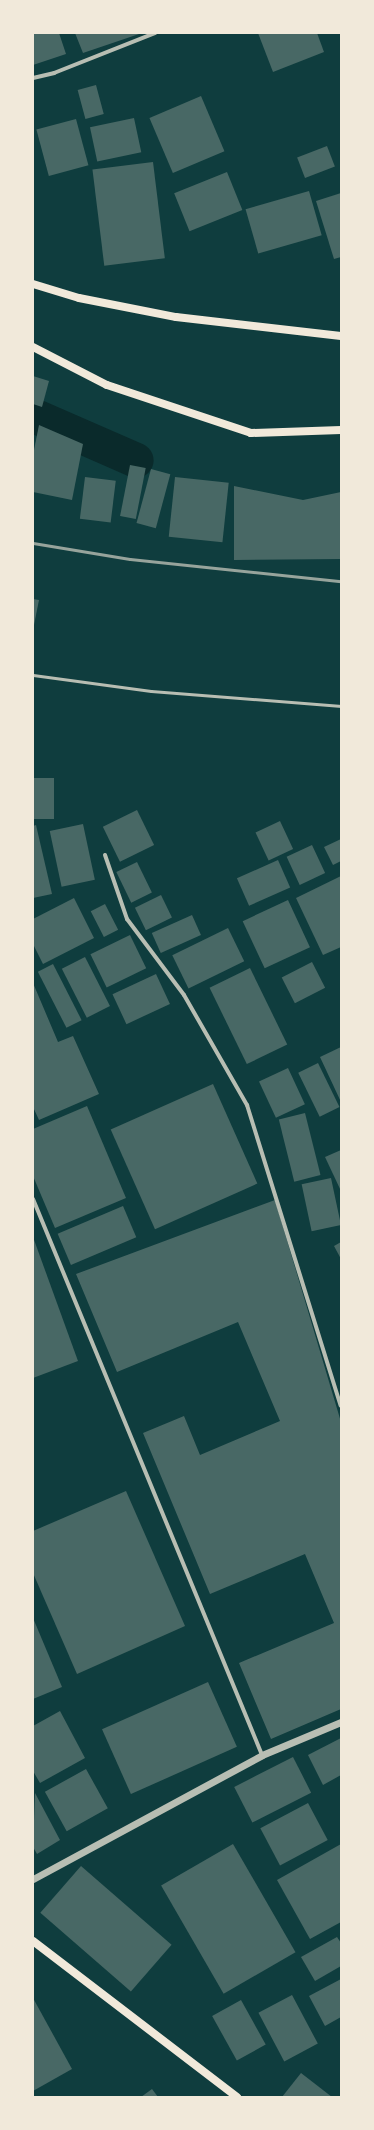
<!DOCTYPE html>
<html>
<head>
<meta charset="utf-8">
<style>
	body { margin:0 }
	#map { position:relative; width:374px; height:2130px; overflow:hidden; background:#0f3d3e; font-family:"PT Serif",serif }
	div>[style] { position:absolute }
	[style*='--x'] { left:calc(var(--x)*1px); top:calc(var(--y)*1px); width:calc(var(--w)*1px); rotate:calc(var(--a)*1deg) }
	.canal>* { height:35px; margin:-17.5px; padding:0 17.5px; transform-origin:17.5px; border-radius:17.5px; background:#0a2a2b }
	.building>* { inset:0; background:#486865; transform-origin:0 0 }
	.service>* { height:3px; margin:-1.5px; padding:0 1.5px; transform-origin:1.5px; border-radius:1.5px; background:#b8beb3 }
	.minor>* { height:4px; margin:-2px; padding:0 2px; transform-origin:2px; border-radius:2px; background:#b8beb3 }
	.tertiary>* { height:7px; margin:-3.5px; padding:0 3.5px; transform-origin:3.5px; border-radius:3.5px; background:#b8beb3 }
	.secondary>* { height:8px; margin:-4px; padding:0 4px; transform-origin:4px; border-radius:4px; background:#f1e9da }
	.rail>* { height:3px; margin:-1.5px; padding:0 1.5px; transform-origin:1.5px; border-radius:1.5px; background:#97a49c }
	span { translate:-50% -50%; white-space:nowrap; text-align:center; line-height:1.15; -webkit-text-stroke:4px #f1e9da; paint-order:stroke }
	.frame { position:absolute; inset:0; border:34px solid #f1e9da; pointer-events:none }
</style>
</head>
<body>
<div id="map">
	<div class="canal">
		<div style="--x:33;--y:415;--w:112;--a:23.6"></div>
	</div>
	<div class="building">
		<div style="clip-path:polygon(33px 33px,59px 33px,66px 54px,33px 65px)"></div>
		<div style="clip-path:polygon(75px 33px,142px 33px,83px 53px)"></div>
		<div style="clip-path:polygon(258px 33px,317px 33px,324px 52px,273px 72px)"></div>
		<div style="left:96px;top:85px;width:30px;height:19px;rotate:75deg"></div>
		<div style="left:201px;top:96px;width:60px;height:56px;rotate:67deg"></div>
		<div style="left:134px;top:118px;width:35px;height:45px;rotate:78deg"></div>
		<div style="left:76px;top:119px;width:48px;height:41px;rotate:75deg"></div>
		<div style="left:327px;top:146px;width:22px;height:32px;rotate:69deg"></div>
		<div style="left:153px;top:162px;width:97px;height:61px;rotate:83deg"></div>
		<div style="left:227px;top:172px;width:41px;height:57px;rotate:68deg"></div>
		<div style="left:309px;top:191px;width:46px;height:66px;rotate:74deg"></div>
		<div style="clip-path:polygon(341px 193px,341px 257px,334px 259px,316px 201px)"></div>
		<div style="clip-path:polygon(33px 376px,49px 381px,42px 407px,33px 404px)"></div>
		<div style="clip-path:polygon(39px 425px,83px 444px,72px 500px,33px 492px,33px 455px)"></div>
		<div style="left:130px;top:465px;width:16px;height:52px;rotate:11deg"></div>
		<div style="left:151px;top:469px;width:20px;height:56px;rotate:15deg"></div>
		<div style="left:85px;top:477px;width:31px;height:42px;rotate:7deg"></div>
		<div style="left:175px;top:477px;width:54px;height:60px;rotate:6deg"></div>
		<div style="clip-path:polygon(234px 486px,303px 500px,341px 492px,341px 559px,234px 560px)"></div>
		<div style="clip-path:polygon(33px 599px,39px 600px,34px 625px,33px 625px)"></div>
		<div style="left:33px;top:778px;width:21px;height:41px"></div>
		<div style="left:137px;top:810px;width:39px;height:38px;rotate:64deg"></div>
		<div style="left:280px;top:821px;width:31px;height:27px;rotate:65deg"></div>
		<div style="left:83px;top:824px;width:57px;height:34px;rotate:78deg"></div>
		<div style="clip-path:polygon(36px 825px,52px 894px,33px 898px,33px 826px)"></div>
		<div style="clip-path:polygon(341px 839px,341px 861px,333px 865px,324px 847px)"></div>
		<div style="left:312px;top:845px;width:31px;height:28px;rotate:65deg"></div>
		<div style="left:278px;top:860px;width:30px;height:45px;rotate:66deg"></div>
		<div style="left:137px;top:862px;width:34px;height:23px;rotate:64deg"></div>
		<div style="clip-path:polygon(341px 876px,341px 947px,323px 955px,296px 898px)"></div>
		<div style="left:161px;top:895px;width:25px;height:29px;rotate:64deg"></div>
		<div style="clip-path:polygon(74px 898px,94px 938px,43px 964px,33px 944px,33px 919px)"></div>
		<div style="left:288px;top:900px;width:52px;height:50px;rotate:65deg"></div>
		<div style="left:105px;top:904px;width:29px;height:16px;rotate:63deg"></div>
		<div style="left:192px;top:915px;width:22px;height:44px;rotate:66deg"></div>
		<div style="left:228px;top:928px;width:37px;height:62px;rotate:64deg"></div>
		<div style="left:130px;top:935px;width:37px;height:44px;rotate:64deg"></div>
		<div style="left:85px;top:957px;width:55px;height:26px;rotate:63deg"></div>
		<div style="left:312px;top:962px;width:29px;height:34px;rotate:63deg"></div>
		<div style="left:53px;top:964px;width:63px;height:17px;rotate:63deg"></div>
		<div style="left:250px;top:968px;width:85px;height:45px;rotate:64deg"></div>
		<div style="left:156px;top:974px;width:33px;height:48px;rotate:65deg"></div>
		<div style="clip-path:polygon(33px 983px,58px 1042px,73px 1036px,99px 1094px,39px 1120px,33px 1107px)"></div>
		<div style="clip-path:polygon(341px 1047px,341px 1102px,320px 1057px)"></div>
		<div style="left:318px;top:1063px;width:49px;height:22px;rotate:64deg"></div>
		<div style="left:288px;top:1068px;width:40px;height:32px;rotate:65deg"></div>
		<div style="left:213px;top:1084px;width:109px;height:112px;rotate:66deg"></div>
		<div style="clip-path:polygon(87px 1106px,126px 1198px,55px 1228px,33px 1176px,33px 1129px)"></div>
		<div style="left:305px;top:1113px;width:64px;height:27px;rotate:76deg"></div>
		<div style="clip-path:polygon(341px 1150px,341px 1191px,325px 1157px)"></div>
		<div style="left:331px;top:1178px;width:48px;height:30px;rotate:78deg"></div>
		<div style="clip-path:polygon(275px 1200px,341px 1422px,341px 1709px,271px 1739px,239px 1663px,334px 1623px,305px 1554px,210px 1594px,143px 1433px,184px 1416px,200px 1455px,280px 1421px,238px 1322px,117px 1372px,76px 1274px)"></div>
		<div style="left:123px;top:1206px;width:34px;height:71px;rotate:67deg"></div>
		<div style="clip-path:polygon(33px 1237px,78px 1361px,33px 1378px)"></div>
		<div style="clip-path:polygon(341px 1242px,341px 1259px,334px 1246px)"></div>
		<div style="clip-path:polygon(126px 1491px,185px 1626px,77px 1674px,33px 1573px,33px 1531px)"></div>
		<div style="clip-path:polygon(33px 1618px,62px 1687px,33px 1699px)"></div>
		<div style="left:208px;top:1682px;width:71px;height:116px;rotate:66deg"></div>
		<div style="clip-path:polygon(60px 1711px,85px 1758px,40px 1783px,33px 1771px,33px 1726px)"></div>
		<div style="clip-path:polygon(341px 1738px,341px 1775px,323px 1785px,308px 1755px)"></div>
		<div style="left:293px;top:1757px;width:40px;height:66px;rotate:63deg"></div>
		<div style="left:86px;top:1769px;width:45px;height:47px;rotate:61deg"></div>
		<div style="clip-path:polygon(35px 1793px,60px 1840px,37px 1854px,33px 1847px)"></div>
		<div style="left:308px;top:1803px;width:42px;height:54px;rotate:62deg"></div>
		<div style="left:233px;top:1844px;width:125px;height:83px;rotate:60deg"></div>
		<div style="clip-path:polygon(341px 1844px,341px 1922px,310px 1939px,277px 1880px)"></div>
		<div style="left:81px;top:1866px;width:120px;height:62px;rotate:41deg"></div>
		<div style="clip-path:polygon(337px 1937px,341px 1943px,341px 1966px,315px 1981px,301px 1957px)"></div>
		<div style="clip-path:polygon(341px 1979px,341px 2017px,325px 2026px,309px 1996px)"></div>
		<div style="left:292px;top:1995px;width:55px;height:38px;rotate:62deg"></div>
		<div style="clip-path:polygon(33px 1998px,72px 2069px,33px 2091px)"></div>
		<div style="left:241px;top:2000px;width:51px;height:33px;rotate:61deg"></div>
		<div style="clip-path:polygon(301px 2073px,332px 2097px,282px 2097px)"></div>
		<div style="clip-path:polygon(152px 2089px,158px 2097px,141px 2097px)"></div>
	</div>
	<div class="service">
		<div style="--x:33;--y:675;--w:119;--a:7.7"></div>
		<div style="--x:151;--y:691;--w:191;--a:4.5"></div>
	</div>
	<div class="minor">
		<div style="--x:33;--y:78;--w:22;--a:-13"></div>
		<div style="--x:54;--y:73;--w:109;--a:-21.6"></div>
		<div style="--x:105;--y:855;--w:68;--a:71"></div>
		<div style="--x:127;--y:919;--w:95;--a:53.1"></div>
		<div style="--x:184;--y:995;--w:127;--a:60.2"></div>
		<div style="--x:247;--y:1105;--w:315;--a:72.7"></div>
		<div style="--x:33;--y:1199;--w:601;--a:67.61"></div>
	</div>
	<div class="tertiary">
		<div style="--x:33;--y:1879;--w:260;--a:-28.4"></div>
		<div style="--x:262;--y:1755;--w:86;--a:-22.7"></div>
	</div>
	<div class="secondary">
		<div style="--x:33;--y:284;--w:48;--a:16.9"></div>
		<div style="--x:79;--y:298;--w:99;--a:11.1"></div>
		<div style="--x:176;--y:317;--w:166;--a:6.6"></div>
		<div style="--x:33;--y:347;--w:83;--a:27.2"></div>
		<div style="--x:107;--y:385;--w:152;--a:18.4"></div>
		<div style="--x:251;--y:433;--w:90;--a:-1.9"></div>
		<div style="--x:33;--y:1941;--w:257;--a:37.4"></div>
	</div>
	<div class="rail">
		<div style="--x:33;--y:543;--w:98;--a:9.4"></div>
		<div style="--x:130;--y:559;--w:212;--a:6"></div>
	</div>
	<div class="frame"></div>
</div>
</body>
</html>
